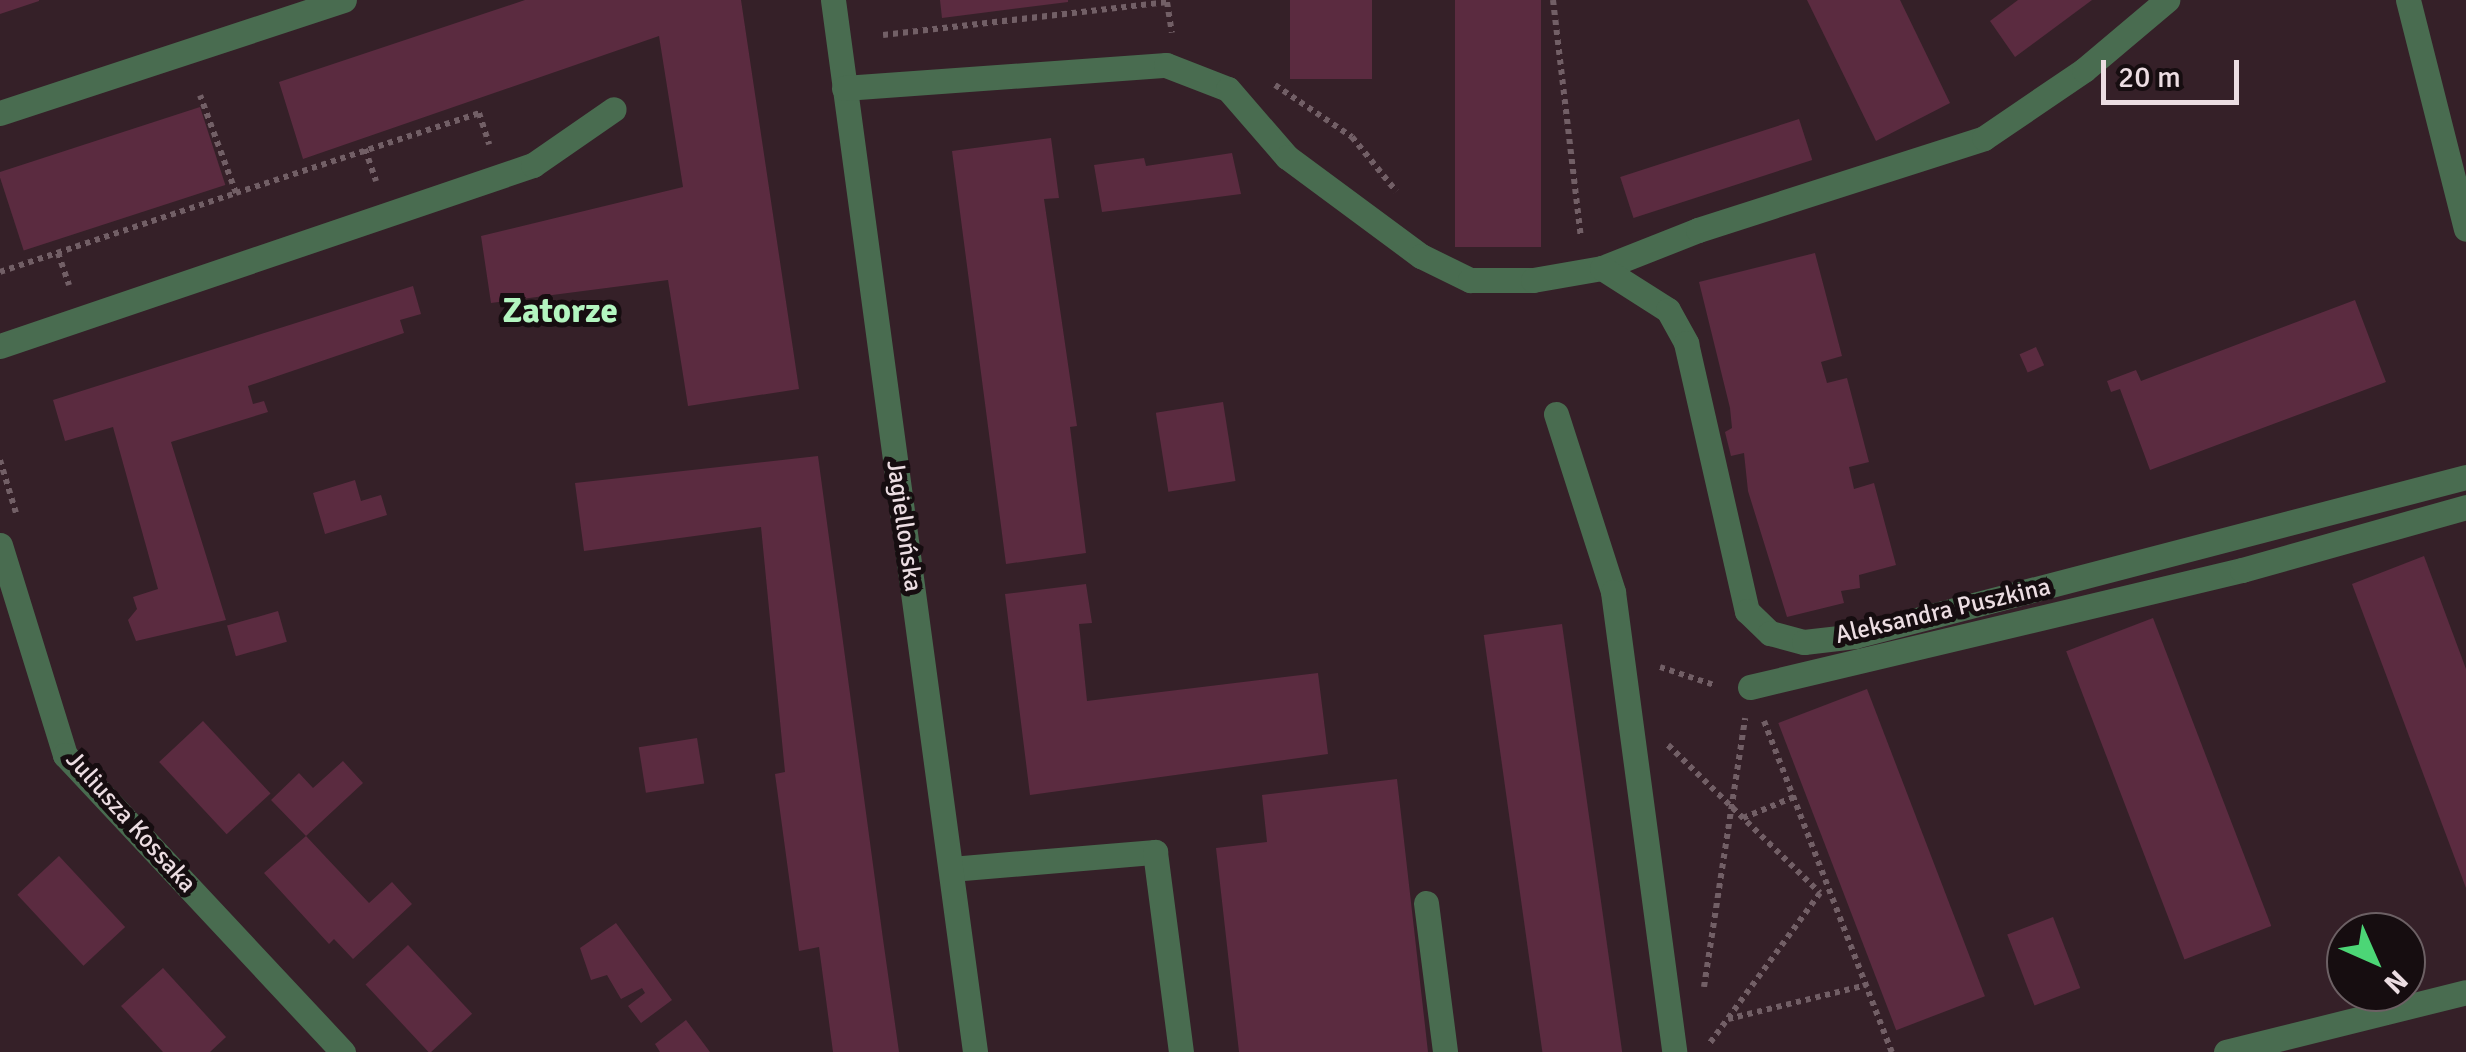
<!DOCTYPE html>
<html>
<head>
<meta charset="utf-8">
<style>
	body { margin:0 }
	#map { position:relative; width:2466px; height:1052px; overflow:hidden; background:#352028; font-family:Signika,sans-serif }
	div>[style] { position:absolute }
	[style*='--x'] { left:calc(var(--x)*1px); top:calc(var(--y)*1px); width:calc(var(--w)*1px); rotate:calc(var(--a)*1deg) }
	.building>* { inset:0; background:#5b2b40; transform-origin:0 0 }
	.path>* { height:6px; margin-top:-3px; transform-origin:0; background:repeating-linear-gradient(90deg,#725f66 0 5px,transparent 0 10px) }
	.lane>* { height:25px; margin:-12.5px; padding:0 12.5px; transform-origin:12.5px; border-radius:12.5px; background:#496c50 }
	.street>* { height:25px; margin:-12.5px; padding:0 12.5px; transform-origin:12.5px; border-radius:12.5px; background:#496c50 }
	span { translate:-50% -50%; white-space:nowrap; text-align:center; line-height:1.15; -webkit-text-stroke:10px #160d10; paint-order:stroke }
	.street-label { font-size:25px; color:#ecdde2 }
	.district-label { font-size:35px; color:#b3f6c0; font-weight:700 }
	.north { position:absolute; left:2326px; top:912px; width:100px; height:100px; box-sizing:border-box; background:#160d10; border:2px solid #6c6064; border-radius:50%; rotate:135deg; font-size:28px; font-weight:700; line-height:40px; text-align:center; color:#ecdde2 }
	.north::after { content:''; display:block; margin:auto; width:35px; height:45px; background:#4cd676; clip-path:polygon(50% 0,100% 100%,50% 72%,0 100%) }
	.scale { position:absolute; left:2101px; top:60px; width:138px; height:45px; box-sizing:border-box; border:5px solid #ecdde2; border-top:0; padding-left:12px; font-size:30px; line-height:35px; white-space:nowrap; color:#ecdde2; -webkit-text-stroke:8px #160d10; paint-order:stroke }
</style>
</head>
<body>
<div id="map">
	<div class="building">
		<div style="clip-path:polygon(0 0,39px 0,39px 1px,0 14px)"></div>
		<div style="clip-path:polygon(525px 0,741px 0,799px 389px,688px 406px,668px 280px,491px 303px,481px 236px,683px 187px,659px 36px,303px 159px,279px 82px)"></div>
		<div style="clip-path:polygon(940px 0,1068px 0,1068px 2px,942px 18px)"></div>
		<div style="left:1290px;top:0;width:82px;height:79px"></div>
		<div style="left:1455px;top:0;width:86px;height:247px"></div>
		<div style="clip-path:polygon(1807px 0,1900px 0,1950px 103px,1876px 141px)"></div>
		<div style="clip-path:polygon(2018px 0,2092px 0,2015px 57px,1990px 21px)"></div>
		<div style="left:200px;top:107px;width:82px;height:212px;rotate:72deg"></div>
		<div style="left:1799px;top:119px;width:43px;height:188px;rotate:72deg"></div>
		<div style="clip-path:polygon(1051px 138px,1059px 198px,1044px 199px,1077px 426px,1070px 427px,1086px 553px,1006px 564px,952px 151px)"></div>
		<div style="clip-path:polygon(1232px 153px,1241px 194px,1102px 212px,1094px 165px,1144px 158px,1146px 166px)"></div>
		<div style="clip-path:polygon(1815px 253px,1842px 356px,1821px 362px,1827px 383px,1847px 378px,1869px 462px,1849px 467px,1854px 489px,1874px 483px,1896px 565px,1859px 575px,1860px 588px,1841px 591px,1844px 603px,1787px 617px,1748px 491px,1744px 453px,1731px 456px,1725px 432px,1732px 428px,1730px 408px,1699px 282px)"></div>
		<div style="clip-path:polygon(413px 286px,421px 314px,400px 320px,404px 333px,248px 386px,253px 404px,264px 401px,268px 412px,171px 442px,226px 620px,136px 641px,128px 620px,137px 609px,133px 597px,158px 589px,113px 427px,65px 441px,53px 400px)"></div>
		<div style="clip-path:polygon(2355px 300px,2386px 382px,2150px 470px,2120px 389px,2111px 392px,2107px 381px,2136px 370px,2141px 381px)"></div>
		<div style="left:2036px;top:347px;width:20px;height:18px;rotate:66deg"></div>
		<div style="left:1223px;top:402px;width:80px;height:68px;rotate:81deg"></div>
		<div style="clip-path:polygon(818px 456px,883px 939px,899px 1052px,833px 1052px,819px 947px,799px 951px,775px 774px,785px 772px,761px 527px,584px 551px,575px 483px)"></div>
		<div style="clip-path:polygon(355px 480px,361px 501px,381px 495px,387px 515px,325px 534px,313px 493px)"></div>
		<div style="clip-path:polygon(2424px 556px,2466px 669px,2466px 888px,2352px 584px)"></div>
		<div style="clip-path:polygon(1086px 584px,1092px 623px,1079px 624px,1087px 701px,1318px 673px,1328px 754px,1030px 795px,1005px 594px)"></div>
		<div style="left:278px;top:611px;width:32px;height:53px;rotate:74deg"></div>
		<div style="left:2153px;top:618px;width:330px;height:93px;rotate:69deg"></div>
		<div style="left:1562px;top:624px;width:433px;height:79px;rotate:82deg"></div>
		<div style="left:1867px;top:689px;width:329px;height:95px;rotate:69deg"></div>
		<div style="left:203px;top:721px;width:99px;height:60px;rotate:47deg"></div>
		<div style="left:697px;top:738px;width:46px;height:59px;rotate:81deg"></div>
		<div style="clip-path:polygon(343px 761px,363px 783px,306px 836px,271px 800px,299px 773px,313px 788px)"></div>
		<div style="clip-path:polygon(1397px 779px,1428px 1052px,1239px 1052px,1216px 848px,1267px 842px,1262px 795px)"></div>
		<div style="clip-path:polygon(306px 836px,369px 903px,392px 882px,412px 904px,353px 959px,334px 939px,329px 944px,264px 873px)"></div>
		<div style="left:59px;top:856px;width:97px;height:57px;rotate:47deg"></div>
		<div style="left:2053px;top:917px;width:76px;height:49px;rotate:69deg"></div>
		<div style="clip-path:polygon(616px 923px,672px 1000px,641px 1023px,628px 1006px,645px 993px,642px 988px,621px 999px,607px 975px,591px 980px,580px 948px)"></div>
		<div style="left:408px;top:945px;width:94px;height:58px;rotate:47deg"></div>
		<div style="clip-path:polygon(163px 968px,226px 1037px,210px 1052px,163px 1052px,121px 1006px)"></div>
		<div style="clip-path:polygon(686px 1020px,710px 1052px,660px 1052px,655px 1044px)"></div>
	</div>
	<div class="path">
		<div style="--x:1553;--y:0;--w:239;--a:83.3"></div>
		<div style="--x:883;--y:35;--w:286;--a:-6.6"></div>
		<div style="--x:1167;--y:2;--w:31;--a:81"></div>
		<div style="--x:1275;--y:85;--w:93;--a:34"></div>
		<div style="--x:1352;--y:137;--w:70;--a:50.8"></div>
		<div style="--x:365;--y:149;--w:34;--a:71"></div>
		<div style="--x:236;--y:193;--w:256;--a:-18.2"></div>
		<div style="--x:479;--y:113;--w:33;--a:72"></div>
		<div style="--x:58;--y:253;--w:34;--a:71"></div>
		<div style="--x:0;--y:272;--w:249;--a:-18.5"></div>
		<div style="--x:236;--y:193;--w:104;--a:-110.2"></div>
		<div style="--x:0;--y:460;--w:55;--a:73.2"></div>
		<div style="--x:1660;--y:667;--w:57;--a:18.4"></div>
		<div style="--x:1764;--y:721;--w:355;--a:68.9"></div>
		<div style="--x:1668;--y:745;--w:212;--a:44.2"></div>
		<div style="--x:1820;--y:893;--w:186;--a:126.3"></div>
		<div style="--x:1743;--y:818;--w:55;--a:-22.4"></div>
		<div style="--x:1704;--y:987;--w:272;--a:-81.3"></div>
		<div style="--x:1728;--y:1019;--w:142;--a:-13.8"></div>
	</div>
	<div class="lane">
		<div style="--x:0;--y:346;--w:563;--a:-18.76"></div>
		<div style="--x:533;--y:165;--w:98;--a:-34.7"></div>
		<div style="--x:1556;--y:414;--w:187;--a:72.2"></div>
		<div style="--x:1613;--y:592;--w:464;--a:82.4"></div>
		<div style="--x:1750;--y:687;--w:506;--a:-13.38"></div>
		<div style="--x:2242;--y:570;--w:233;--a:-15.7"></div>
		<div style="--x:951;--y:869;--w:205;--a:-4.8"></div>
		<div style="--x:1155;--y:852;--w:202;--a:82.6"></div>
		<div style="--x:1426;--y:903;--w:150;--a:82.7"></div>
	</div>
	<div class="street">
		<div style="--x:833;--y:0;--w:1062;--a:82.31"></div>
		<div style="--x:2408;--y:0;--w:236;--a:75.8"></div>
		<div style="--x:844;--y:88;--w:323;--a:-4.1"></div>
		<div style="--x:1166;--y:65;--w:66;--a:21.2"></div>
		<div style="--x:1228;--y:89;--w:90;--a:49.1"></div>
		<div style="--x:1287;--y:157;--w:167;--a:36.5"></div>
		<div style="--x:1421;--y:256;--w:55;--a:26.1"></div>
		<div style="--x:1470;--y:280;--w:63;--a:0"></div>
		<div style="--x:1533;--y:280;--w:70;--a:-9.9"></div>
		<div style="--x:1602;--y:268;--w:103;--a:-21.6"></div>
		<div style="--x:1698;--y:230;--w:300;--a:-17.8"></div>
		<div style="--x:1984;--y:138;--w:121;--a:-34.2"></div>
		<div style="--x:2084;--y:70;--w:109;--a:-40.1"></div>
		<div style="--x:0;--y:113;--w:362;--a:-18.2"></div>
		<div style="--x:1602;--y:268;--w:78;--a:32.5"></div>
		<div style="--x:1668;--y:310;--w:38;--a:61"></div>
		<div style="--x:1686;--y:343;--w:275;--a:77.2"></div>
		<div style="--x:1747;--y:611;--w:32;--a:44"></div>
		<div style="--x:1770;--y:633;--w:35;--a:15"></div>
		<div style="--x:1804;--y:642;--w:51;--a:-6.7"></div>
		<div style="--x:1855;--y:636;--w:631;--a:-14.59"></div>
		<div style="--x:0;--y:545;--w:220;--a:72.8"></div>
		<div style="--x:65;--y:755;--w:407;--a:46.9"></div>
		<div style="--x:2226;--y:1052;--w:247;--a:-14"></div>
	</div>
	<div class="street-label">
		<span style="left:904px;top:526px;rotate:82deg">Jagiellońska</span>
		<span style="left:1943px;top:611px;rotate:-13deg">Aleksandra Puszkina</span>
		<span style="left:131px;top:822px;rotate:48deg">Juliusza Kossaka</span>
	</div>
	<div class="district-label">
		<span style="left:560px;top:311px">Zatorze</span>
	</div>
	<div class="north">N</div>
	<div class="scale">20 m</div>
</div>
</body>
</html>
